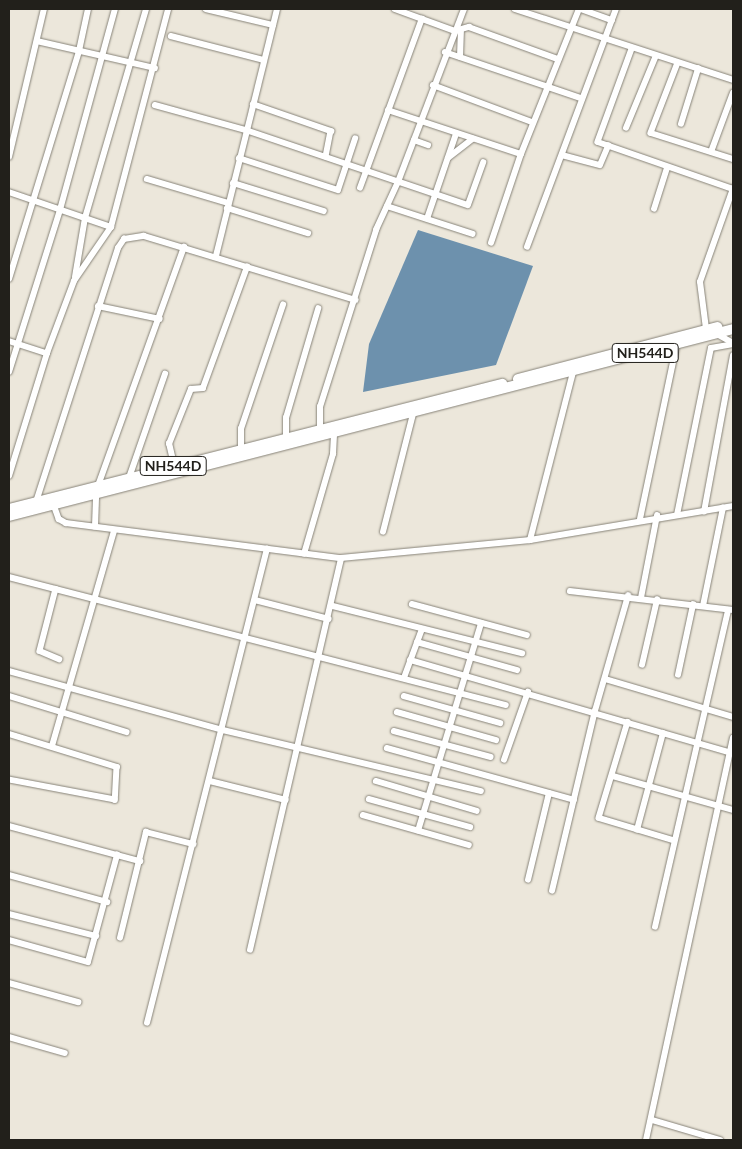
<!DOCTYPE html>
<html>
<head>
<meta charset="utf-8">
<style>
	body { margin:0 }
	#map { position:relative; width:742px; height:1149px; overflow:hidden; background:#ece7db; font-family:Lato,sans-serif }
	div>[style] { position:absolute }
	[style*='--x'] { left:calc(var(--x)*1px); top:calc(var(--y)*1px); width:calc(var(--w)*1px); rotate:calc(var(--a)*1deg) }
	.water>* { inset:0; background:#6d91ad }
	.roads { filter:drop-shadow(0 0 1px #878378) drop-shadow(0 0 1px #878378) }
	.minor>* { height:5.5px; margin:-2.75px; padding:0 2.75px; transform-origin:2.75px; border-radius:2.75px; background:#fff }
	.trunk>* { height:10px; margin:-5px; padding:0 5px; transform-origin:5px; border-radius:5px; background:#fff }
	span { translate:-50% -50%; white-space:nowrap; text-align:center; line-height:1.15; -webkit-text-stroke:4px #fff; paint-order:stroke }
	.shield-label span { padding:1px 4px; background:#fff; border:1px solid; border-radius:4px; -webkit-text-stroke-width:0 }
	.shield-label { font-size:14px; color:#22201b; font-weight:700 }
	.frame { position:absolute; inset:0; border:10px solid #22201b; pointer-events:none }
</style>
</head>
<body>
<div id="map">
	<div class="water">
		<div style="clip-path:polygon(418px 230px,533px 266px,496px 365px,363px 392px,369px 344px)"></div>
	</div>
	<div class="roads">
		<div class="minor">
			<div style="--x:206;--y:9;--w:69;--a:13.4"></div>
			<div style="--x:395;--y:9;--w:64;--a:20.1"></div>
			<div style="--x:455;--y:31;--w:15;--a:-16"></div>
			<div style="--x:469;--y:27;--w:95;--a:19.8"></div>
			<div style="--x:515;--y:9;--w:229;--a:18"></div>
			<div style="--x:581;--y:9;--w:33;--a:20"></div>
			<div style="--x:171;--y:36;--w:96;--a:14.5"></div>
			<div style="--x:37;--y:41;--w:121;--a:12.9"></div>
			<div style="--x:632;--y:49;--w:99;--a:110.1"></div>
			<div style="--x:598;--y:142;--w:143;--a:19.2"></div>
			<div style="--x:445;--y:52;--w:144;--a:18.7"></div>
			<div style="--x:460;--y:57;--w:25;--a:-88"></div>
			<div style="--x:678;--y:63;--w:75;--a:111.1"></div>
			<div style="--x:651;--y:133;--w:86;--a:17.6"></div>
			<div style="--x:433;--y:85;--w:106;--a:20.5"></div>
			<div style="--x:253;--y:104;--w:83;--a:19.1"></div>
			<div style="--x:331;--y:131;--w:26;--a:101"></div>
			<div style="--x:155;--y:105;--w:94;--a:15.4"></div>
			<div style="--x:246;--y:130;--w:234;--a:18.7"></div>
			<div style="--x:468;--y:205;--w:45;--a:-70.3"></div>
			<div style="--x:388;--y:110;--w:140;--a:18.3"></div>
			<div style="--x:681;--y:124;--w:58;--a:-72.8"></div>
			<div style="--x:626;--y:128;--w:76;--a:-67.5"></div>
			<div style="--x:414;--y:140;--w:15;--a:20"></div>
			<div style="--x:711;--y:152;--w:63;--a:-69.6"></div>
			<div style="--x:562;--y:155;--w:39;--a:15"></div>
			<div style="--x:600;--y:165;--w:21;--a:-67"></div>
			<div style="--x:9;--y:157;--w:152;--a:-76.7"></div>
			<div style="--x:239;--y:158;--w:104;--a:17.9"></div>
			<div style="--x:338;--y:190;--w:54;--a:-71.6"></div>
			<div style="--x:448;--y:158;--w:31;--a:-38"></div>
			<div style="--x:147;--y:179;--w:84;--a:16.5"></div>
			<div style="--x:233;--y:183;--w:95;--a:17.1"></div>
			<div style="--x:360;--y:188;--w:180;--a:-69.9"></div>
			<div style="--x:9;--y:192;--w:108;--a:18.9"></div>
			<div style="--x:387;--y:206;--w:90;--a:18"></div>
			<div style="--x:227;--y:208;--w:85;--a:17.2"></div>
			<div style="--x:654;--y:209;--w:43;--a:-72.4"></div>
			<div style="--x:427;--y:219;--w:90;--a:-71.2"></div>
			<div style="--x:491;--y:243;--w:94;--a:-71.4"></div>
			<div style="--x:521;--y:154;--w:156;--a:-68.2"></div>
			<div style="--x:527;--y:247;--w:254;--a:-69.5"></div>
			<div style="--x:216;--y:256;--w:254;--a:-76.1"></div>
			<div style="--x:75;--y:277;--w:60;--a:-80.4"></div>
			<div style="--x:85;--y:218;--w:218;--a:-73.7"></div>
			<div style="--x:9;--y:279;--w:239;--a:-72.9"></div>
			<div style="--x:79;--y:51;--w:43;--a:-77.9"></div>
			<div style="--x:98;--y:306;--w:63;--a:11.8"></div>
			<div style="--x:706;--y:329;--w:47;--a:-97.3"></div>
			<div style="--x:700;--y:282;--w:99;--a:-70.5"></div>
			<div style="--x:717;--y:334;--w:18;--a:29"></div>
			<div style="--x:9;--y:341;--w:40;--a:18"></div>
			<div style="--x:9;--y:372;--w:170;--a:-72.5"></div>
			<div style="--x:60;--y:210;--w:208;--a:-74.7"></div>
			<div style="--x:320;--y:428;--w:21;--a:-90"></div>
			<div style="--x:320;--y:407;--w:186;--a:-72.4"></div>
			<div style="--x:376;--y:230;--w:53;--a:-65.4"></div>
			<div style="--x:398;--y:182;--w:185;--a:-69.1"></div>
			<div style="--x:286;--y:436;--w:18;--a:-90"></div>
			<div style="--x:286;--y:418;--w:114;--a:-73.6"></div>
			<div style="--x:241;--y:448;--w:19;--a:-90"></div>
			<div style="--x:241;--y:429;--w:131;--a:-71.3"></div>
			<div style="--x:174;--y:465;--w:22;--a:-103"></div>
			<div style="--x:169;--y:444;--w:59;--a:-68.2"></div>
			<div style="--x:191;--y:389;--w:12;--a:-5"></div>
			<div style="--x:203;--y:388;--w:129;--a:-70"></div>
			<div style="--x:9;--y:476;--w:129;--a:-72.8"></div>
			<div style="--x:47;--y:353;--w:77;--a:-69.4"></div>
			<div style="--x:74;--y:281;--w:65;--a:-55.6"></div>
			<div style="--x:111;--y:227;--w:225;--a:-75.3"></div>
			<div style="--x:129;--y:478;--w:110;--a:-70.9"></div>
			<div style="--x:98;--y:486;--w:254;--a:-70.2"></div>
			<div style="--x:36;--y:502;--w:267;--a:-72.1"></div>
			<div style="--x:118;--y:248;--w:11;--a:-56"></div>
			<div style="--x:124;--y:239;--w:20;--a:-9"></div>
			<div style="--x:144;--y:236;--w:221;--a:16.8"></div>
			<div style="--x:54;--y:505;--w:15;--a:70"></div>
			<div style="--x:59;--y:519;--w:8;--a:30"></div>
			<div style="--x:66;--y:523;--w:277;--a:7.3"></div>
			<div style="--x:341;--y:558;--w:190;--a:-5.4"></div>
			<div style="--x:530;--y:540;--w:206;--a:-9.5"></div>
			<div style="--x:704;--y:512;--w:159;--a:-79.5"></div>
			<div style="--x:677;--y:515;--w:170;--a:-78.5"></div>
			<div style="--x:711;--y:348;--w:22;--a:-10"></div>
			<div style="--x:640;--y:519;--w:179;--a:-78.1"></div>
			<div style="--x:95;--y:527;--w:33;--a:-88"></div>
			<div style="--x:383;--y:532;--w:122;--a:-75.7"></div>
			<div style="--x:530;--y:540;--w:173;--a:-75.6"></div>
			<div style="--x:304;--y:554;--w:104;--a:-73.8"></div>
			<div style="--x:333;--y:454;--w:21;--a:-87"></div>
			<div style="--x:9;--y:577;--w:513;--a:14.44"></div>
			<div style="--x:56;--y:589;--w:64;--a:104.5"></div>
			<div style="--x:40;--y:651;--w:21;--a:23"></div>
			<div style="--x:570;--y:591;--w:164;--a:6.6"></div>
			<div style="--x:641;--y:598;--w:84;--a:-79"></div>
			<div style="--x:255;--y:600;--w:76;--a:14.4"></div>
			<div style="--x:412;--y:604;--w:119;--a:15.1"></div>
			<div style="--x:333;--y:606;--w:195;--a:14"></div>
			<div style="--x:703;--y:606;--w:100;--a:-78.5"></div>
			<div style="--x:417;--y:642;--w:104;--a:15.6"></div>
			<div style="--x:410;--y:660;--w:336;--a:16.1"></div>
			<div style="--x:642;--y:665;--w:67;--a:-77"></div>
			<div style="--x:9;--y:671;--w:222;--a:15.4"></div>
			<div style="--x:223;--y:730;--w:265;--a:13.3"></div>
			<div style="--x:678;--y:675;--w:72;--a:-77.9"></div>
			<div style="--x:404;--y:678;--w:52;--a:-69.8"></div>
			<div style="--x:605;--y:679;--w:134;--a:16.5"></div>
			<div style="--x:9;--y:696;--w:123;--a:17"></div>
			<div style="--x:404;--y:696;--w:100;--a:15.7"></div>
			<div style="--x:397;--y:712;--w:103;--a:15.8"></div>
			<div style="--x:628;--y:722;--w:100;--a:106.8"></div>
			<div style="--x:599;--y:818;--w:77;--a:16.6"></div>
			<div style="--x:394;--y:731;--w:100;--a:15"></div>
			<div style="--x:9;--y:734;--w:113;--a:17"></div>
			<div style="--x:117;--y:767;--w:33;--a:93"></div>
			<div style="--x:115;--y:800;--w:108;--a:-169.3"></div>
			<div style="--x:52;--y:746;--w:224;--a:-73.9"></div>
			<div style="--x:387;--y:748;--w:194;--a:15.5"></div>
			<div style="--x:504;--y:760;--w:72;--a:-70.6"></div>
			<div style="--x:613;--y:776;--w:125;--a:15.8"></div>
			<div style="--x:210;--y:781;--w:78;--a:14"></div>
			<div style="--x:376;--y:781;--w:105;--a:16.5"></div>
			<div style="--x:369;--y:799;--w:105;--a:15.5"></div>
			<div style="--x:363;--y:815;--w:110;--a:15.8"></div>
			<div style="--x:9;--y:826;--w:136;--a:15"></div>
			<div style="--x:637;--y:830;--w:100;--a:-75"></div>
			<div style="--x:418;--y:831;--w:217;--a:-73.1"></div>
			<div style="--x:9;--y:875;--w:102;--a:15.4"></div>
			<div style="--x:528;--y:880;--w:89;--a:-76.4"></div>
			<div style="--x:552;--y:891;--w:185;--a:-76.6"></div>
			<div style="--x:595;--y:711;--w:120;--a:-74"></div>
			<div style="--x:9;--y:914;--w:90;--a:14.2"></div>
			<div style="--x:655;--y:927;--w:325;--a:-77"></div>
			<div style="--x:120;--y:938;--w:109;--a:-76.2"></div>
			<div style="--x:146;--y:832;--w:49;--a:14.3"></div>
			<div style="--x:9;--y:940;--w:82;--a:15.6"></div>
			<div style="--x:88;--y:962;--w:111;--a:-74.8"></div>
			<div style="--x:250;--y:950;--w:402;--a:-76.9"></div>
			<div style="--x:9;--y:983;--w:72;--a:15.4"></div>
			<div style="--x:147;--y:1023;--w:489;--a:-75.8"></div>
			<div style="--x:9;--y:1037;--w:58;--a:15.9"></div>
			<div style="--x:652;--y:1120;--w:71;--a:16.4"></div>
			<div style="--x:646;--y:1140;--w:411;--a:-77.8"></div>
		</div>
		<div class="trunk">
			<div style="--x:518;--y:379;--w:206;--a:-14.6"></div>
			<div style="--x:9;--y:509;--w:509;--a:-14.23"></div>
			<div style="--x:9;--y:516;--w:748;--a:-14.48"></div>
		</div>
	</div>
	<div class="shield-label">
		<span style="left:645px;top:353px">NH544D</span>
		<span style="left:173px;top:466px">NH544D</span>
	</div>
	<div class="frame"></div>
</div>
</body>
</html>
